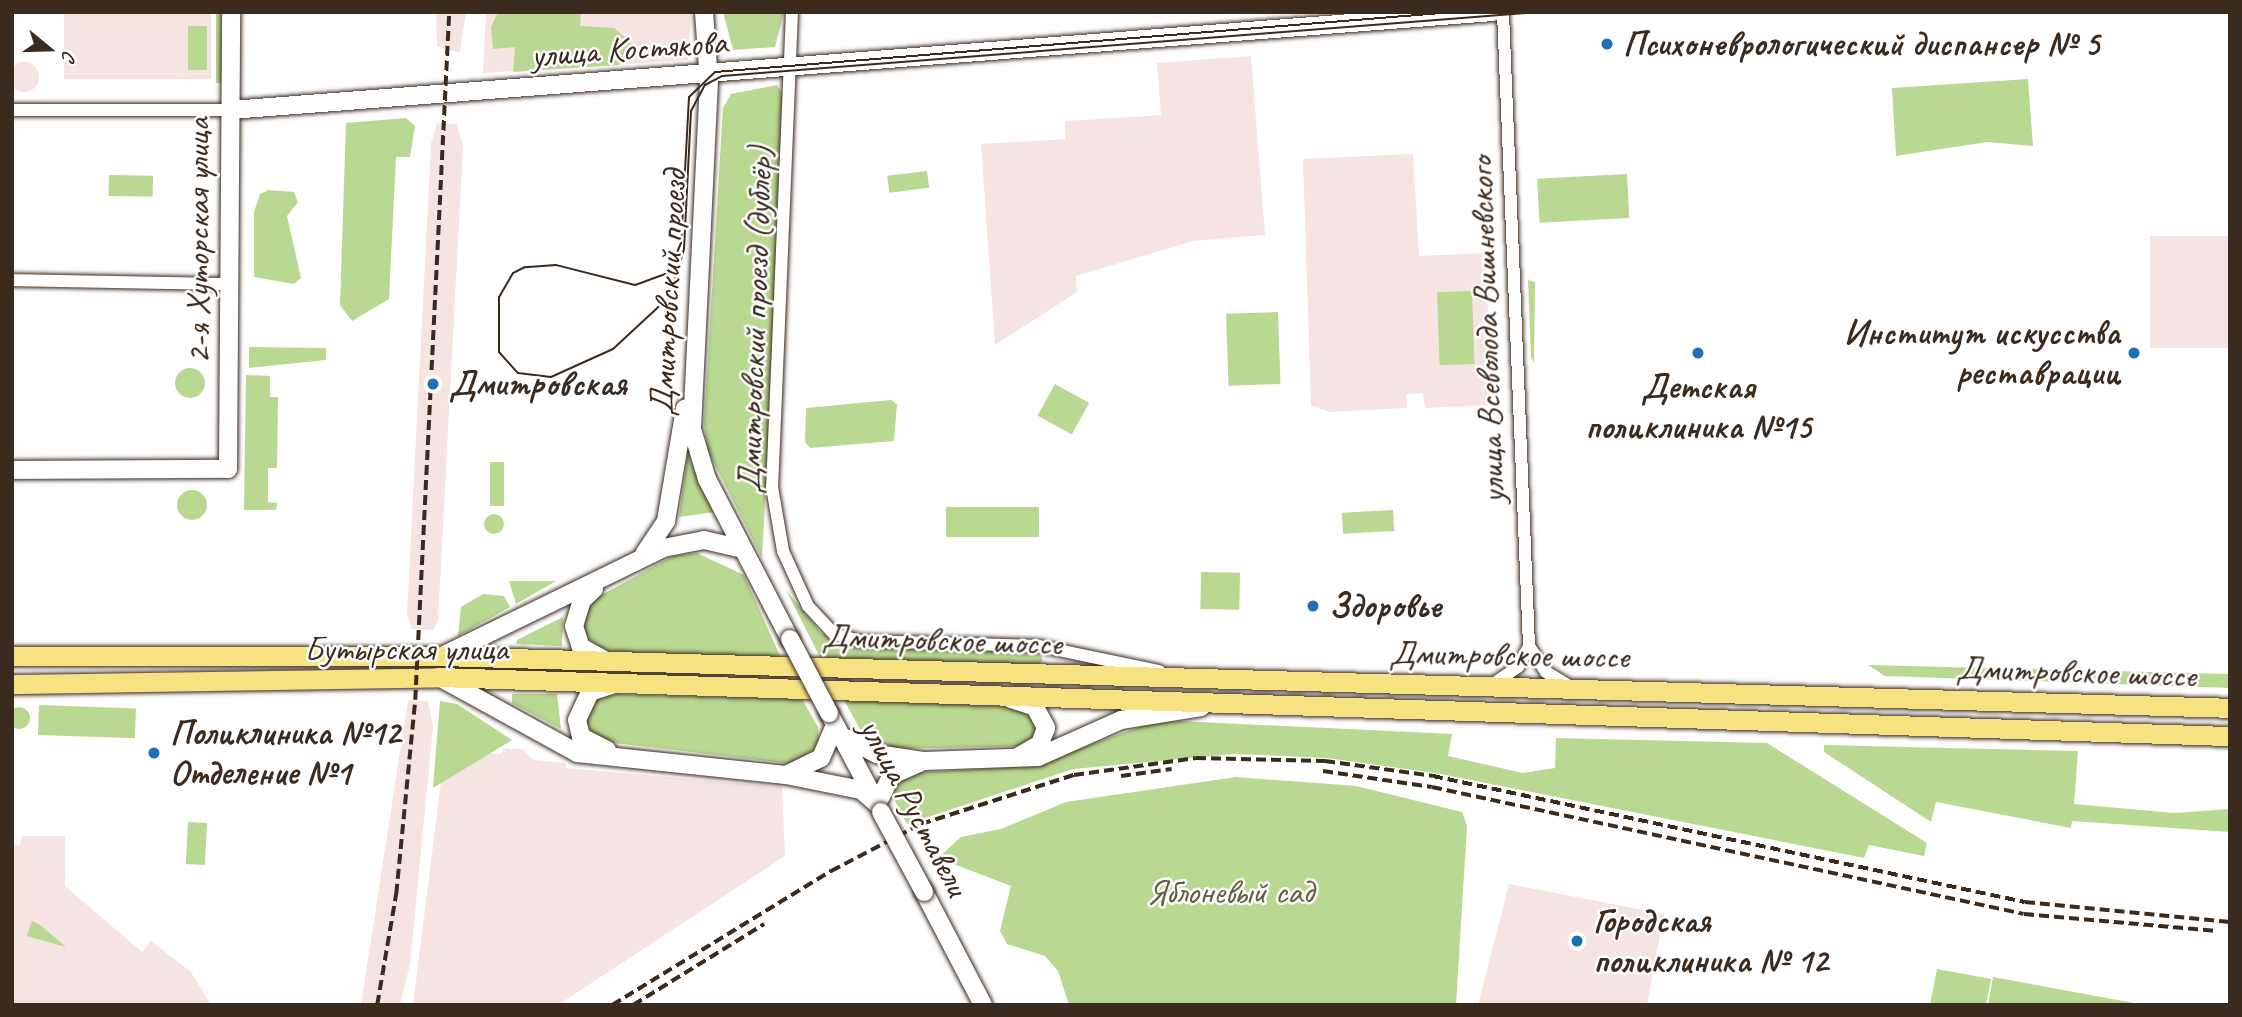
<!DOCTYPE html>
<html>
<head>
<meta charset="utf-8">
<style>
	body { margin:0 }
	#map { position:relative; width:2242px; height:1017px; overflow:hidden; background:#fff; font-family:Caveat,sans-serif }
	div>[style] { position:absolute }
	[style*='--x'] { left:calc(var(--x)*1px); top:calc(var(--y)*1px); width:calc(var(--w)*1px); rotate:calc(var(--a)*1deg) }
	.built>* { inset:0; background:#f5e4e1; transform-origin:0 0 }
	.round { border-radius:50% }
	.green>* { inset:0; background:#b9d891; transform-origin:0 0 }
	.roads { filter:drop-shadow(0 0 2px #3b2a1e) drop-shadow(0 0 2px #3b2a1e) }
	.street>* { height:12px; margin:-6px; padding:0 6px; transform-origin:6px; border-radius:6px; background:#fff }
	.secondary>* { height:18px; margin:-9px; padding:0 9px; transform-origin:9px; border-radius:9px; background:#fff }
	.primary>* { height:19px; margin:-9.5px; padding:0 9.5px; transform-origin:9.5px; border-radius:9.5px; background:#f7e281 }
	.tram>* { height:2px; margin:-1px; padding:0 1px; transform-origin:1px; border-radius:1px; background:#3b2a1e }
	.rail>* { height:3.5px; margin-top:-1.75px; transform-origin:0; background:repeating-linear-gradient(90deg,#3b2a1e 0 10px,transparent 0 15px) }
	.bridges { filter:drop-shadow(0 0 2px #3b2a1e) drop-shadow(0 0 2px #3b2a1e) }
	.secondary-bridge>* { height:18px; margin:-9px; padding:0 9px; transform-origin:9px; border-radius:9px; background:#fff }
	.dots>* { width:19px; height:19px; translate:-50% -50%; box-sizing:border-box; border:4px solid #fff; border-radius:50% }
	span { translate:-50% -50%; white-space:nowrap; text-align:center; line-height:1.15; -webkit-text-stroke:5px #fff; paint-order:stroke }
	.poi-label { font-size:35px; color:#3b2a1e; font-weight:700 }
	.left { translate:0 -50%; text-align:left }
	.right { translate:-100% -50%; text-align:right }
	.street-label { font-size:35px; color:#3b2a1e }
	.park-label { font-size:35px; color:#615e40 }
	.frame { position:absolute; inset:0; border:14px solid #3b2a1e; pointer-events:none }
	.north { position:absolute; left:14px; top:14px; width:70px; height:70px; -webkit-text-stroke:5px #fff; paint-order:stroke; rotate:109deg; font-size:19px; font-weight:700; line-height:28px; text-align:center; color:#3b2a1e }
	.north::after { content:''; display:block; margin:auto; width:24px; height:32px; background:#3b2a1e; clip-path:polygon(50% 0,100% 100%,50% 72%,0 100%) }
</style>
</head>
<body>
<div id="map">
	<div class="built">
		<div style="left:64px;top:12px;width:147px;height:67px"></div>
		<div style="clip-path:polygon(436px 12px,466px 12px,460px 53px,437px 46px)"></div>
		<div style="clip-path:polygon(486px 12px,691px 12px,688px 60px,483px 73px)"></div>
		<div style="clip-path:polygon(1251px 56px,1265px 235px,1193px 241px,1076px 276px,1077px 292px,995px 345px,981px 144px,1065px 139px,1065px 121px,1161px 115px,1157px 63px)"></div>
		<div class="round" style="left:9px;top:62px;width:30px;height:30px"></div>
		<div style="clip-path:polygon(437px 123px,457px 124px,463px 146px,438px 621px,433px 630px,412px 629px,407px 616px,431px 144px)"></div>
		<div style="clip-path:polygon(1413px 154px,1419px 256px,1485px 253px,1493px 405px,1425px 408px,1423px 393px,1406px 394px,1407px 408px,1330px 412px,1311px 405px,1303px 159px)"></div>
		<div style="left:2230px;top:236px;width:112px;height:80px;rotate:90deg"></div>
		<div style="clip-path:polygon(408px 700px,428px 701px,433px 727px,410px 964px,400px 1005px,361px 1005px)"></div>
		<div style="clip-path:polygon(503px 748px,523px 749px,533px 760px,566px 763px,566px 768px,782px 787px,785px 856px,558px 1005px,413px 1005px,445px 750px,502px 754px)"></div>
		<div style="clip-path:polygon(22px 836px,65px 836px,65px 886px,142px 952px,151px 941px,191px 972px,211px 1005px,12px 1005px,12px 844px,20px 845px)"></div>
		<div style="clip-path:polygon(1509px 884px,1664px 914px,1647px 1005px,1478px 1005px)"></div>
	</div>
	<div class="green">
		<div style="left:216px;top:12px;width:5px;height:71px"></div>
		<div style="clip-path:polygon(498px 12px,581px 12px,580px 26px,614px 28px,631px 43px,619px 65px,513px 72px,515px 47px,493px 49px,491px 27px)"></div>
		<div style="clip-path:polygon(723px 12px,784px 12px,775px 47px,733px 50px)"></div>
		<div style="left:188px;top:26px;width:19px;height:44px"></div>
		<div style="clip-path:polygon(2028px 79px,2033px 146px,1987px 142px,1896px 156px,1892px 88px)"></div>
		<div style="clip-path:polygon(777px 85px,787px 102px,762px 558px,708px 451px,704px 424px,723px 108px,731px 94px)"></div>
		<div style="clip-path:polygon(406px 118px,415px 126px,410px 157px,396px 157px,389px 299px,352px 321px,340px 305px,346px 123px)"></div>
		<div style="left:927px;top:171px;width:17px;height:40px;rotate:83deg"></div>
		<div style="left:1627px;top:174px;width:44px;height:90px;rotate:87deg"></div>
		<div style="left:109px;top:175px;width:44px;height:21px;rotate:1deg"></div>
		<div style="clip-path:polygon(268px 190px,294px 192px,298px 202px,287px 216px,301px 278px,294px 284px,254px 277px,254px 212px,260px 194px)"></div>
		<div style="clip-path:polygon(1528px 280px,1535px 282px,1534px 363px,1531px 357px)"></div>
		<div style="left:1472px;top:291px;width:73px;height:35px;rotate:88deg"></div>
		<div style="left:1278px;top:312px;width:72px;height:52px;rotate:88deg"></div>
		<div style="clip-path:polygon(249px 347px,326px 348px,326px 360px,249px 368px)"></div>
		<div class="round" style="left:175px;top:368px;width:30px;height:30px"></div>
		<div style="clip-path:polygon(246px 375px,270px 376px,270px 397px,278px 397px,277px 468px,268px 468px,268px 502px,277px 503px,276px 510px,244px 510px)"></div>
		<div style="left:1055px;top:384px;width:39px;height:36px;rotate:29deg"></div>
		<div style="clip-path:polygon(891px 400px,897px 404px,894px 441px,810px 448px,805px 442px,806px 408px)"></div>
		<div style="clip-path:polygon(688px 453px,691px 463px,715px 512px,679px 517px)"></div>
		<div style="left:490px;top:462px;width:14px;height:44px"></div>
		<div class="round" style="left:177px;top:490px;width:30px;height:30px"></div>
		<div style="left:946px;top:507px;width:93px;height:30px"></div>
		<div style="left:1393px;top:510px;width:21px;height:51px;rotate:87deg"></div>
		<div class="round" style="left:484px;top:514px;width:20px;height:20px"></div>
		<div style="clip-path:polygon(697px 553px,744px 575px,781px 658px,608px 653px,583px 635px,582px 614px,594px 599px,673px 556px)"></div>
		<div style="left:1201px;top:572px;width:39px;height:37px;rotate:1deg"></div>
		<div style="clip-path:polygon(509px 581px,556px 581px,516px 604px)"></div>
		<div style="clip-path:polygon(786px 590px,821px 633px,837px 642px,1039px 653px,1043px 660px,1038px 666px,821px 659px)"></div>
		<div style="clip-path:polygon(483px 594px,504px 596px,510px 607px,458px 636px,461px 607px)"></div>
		<div style="clip-path:polygon(563px 617px,562px 646px,516px 644px,517px 640px)"></div>
		<div style="clip-path:polygon(1868px 665px,2230px 674px,2230px 688px,1885px 676px)"></div>
		<div style="clip-path:polygon(512px 694px,557px 694px,561px 729px,512px 703px)"></div>
		<div style="clip-path:polygon(608px 694px,802px 699px,818px 727px,819px 745px,794px 764px,597px 741px,583px 717px,592px 699px)"></div>
		<div style="clip-path:polygon(844px 700px,1022px 707px,1036px 715px,1038px 735px,1026px 746px,889px 749px,861px 731px)"></div>
		<div style="clip-path:polygon(440px 701px,457px 704px,512px 740px,433px 788px)"></div>
		<div style="left:39px;top:705px;width:97px;height:30px;rotate:2deg"></div>
		<div class="round" style="left:8px;top:707px;width:22px;height:22px"></div>
		<div style="clip-path:polygon(1179px 721px,1452px 734px,1448px 756px,1523px 773px,1555px 768px,1556px 738px,1767px 743px,1927px 843px,1924px 856px,1869px 845px,1864px 858px,1441px 774px,1327px 758px,1235px 754px,1073px 769px,907px 824px,893px 797px,898px 780px,910px 773px,1032px 766px,1150px 723px)"></div>
		<div style="clip-path:polygon(1824px 745px,2078px 751px,2074px 804px,2174px 813px,2230px 809px,2230px 832px,2072px 821px,2071px 828px,1936px 802px,1931px 822px,1824px 752px)"></div>
		<div style="clip-path:polygon(1236px 777px,1356px 786px,1462px 812px,1467px 826px,1456px 1005px,1069px 1005px,1058px 971px,1045px 956px,1007px 944px,1000px 931px,1011px 886px,938px 858px,961px 837px,1001px 829px,1066px 802px)"></div>
		<div style="left:188px;top:822px;width:19px;height:42px;rotate:3deg"></div>
		<div style="clip-path:polygon(32px 921px,40px 925px,66px 947px,27px 936px)"></div>
		<div style="clip-path:polygon(1937px 969px,1991px 979px,1986px 1005px,1930px 1005px)"></div>
		<div style="clip-path:polygon(1993px 977px,2145px 1005px,1988px 1005px)"></div>
	</div>
	<div class="roads">
		<div class="street">
			<div style="--x:792;--y:12;--w:475;--a:92.4"></div>
			<div style="--x:772;--y:487;--w:65;--a:80.2"></div>
			<div style="--x:783;--y:551;--w:60;--a:65.6"></div>
			<div style="--x:808;--y:606;--w:38;--a:47"></div>
			<div style="--x:834;--y:634;--w:27;--a:15"></div>
			<div style="--x:860;--y:641;--w:179;--a:1.6"></div>
			<div style="--x:1039;--y:646;--w:123;--a:11.8"></div>
			<div style="--x:1503;--y:12;--w:635;--a:87.65"></div>
			<div style="--x:1529;--y:646;--w:31;--a:57"></div>
			<div style="--x:1546;--y:672;--w:27;--a:31"></div>
			<div style="--x:12;--y:110;--w:219;--a:0"></div>
			<div style="--x:12;--y:280;--w:218;--a:1.1"></div>
			<div style="--x:1492;--y:685;--w:32;--a:-35"></div>
			<div style="--x:1518;--y:667;--w:24;--a:-62"></div>
		</div>
		<div class="secondary">
			<div style="--x:704;--y:12;--w:69;--a:85.9"></div>
			<div style="--x:709;--y:81;--w:348;--a:92.8"></div>
			<div style="--x:692;--y:429;--w:52;--a:73.3"></div>
			<div style="--x:707;--y:479;--w:180;--a:62.6"></div>
			<div style="--x:231;--y:110;--w:1265;--a:-4.44"></div>
			<div style="--x:12;--y:470;--w:216;--a:-0.3"></div>
			<div style="--x:228;--y:469;--w:457;--a:-89.6"></div>
			<div style="--x:644;--y:554;--w:40;--a:-56"></div>
			<div style="--x:666;--y:521;--w:114;--a:-80.4"></div>
			<div style="--x:594;--y:589;--w:16;--a:137"></div>
			<div style="--x:582;--y:600;--w:27;--a:107"></div>
			<div style="--x:574;--y:626;--w:22;--a:72"></div>
			<div style="--x:581;--y:647;--w:26;--a:29"></div>
			<div style="--x:444;--y:655;--w:244;--a:-26"></div>
			<div style="--x:663;--y:548;--w:42;--a:-11"></div>
			<div style="--x:704;--y:540;--w:40;--a:13"></div>
			<div style="--x:439;--y:677;--w:158;--a:28.8"></div>
			<div style="--x:577;--y:753;--w:210;--a:6"></div>
			<div style="--x:786;--y:775;--w:76;--a:11.3"></div>
			<div style="--x:861;--y:790;--w:21;--a:41"></div>
			<div style="--x:1011;--y:699;--w:25;--a:18"></div>
			<div style="--x:1035;--y:707;--w:24;--a:62"></div>
			<div style="--x:1046;--y:728;--w:17;--a:111"></div>
			<div style="--x:1040;--y:744;--w:24;--a:150"></div>
			<div style="--x:829;--y:713;--w:98;--a:62.1"></div>
			<div style="--x:841;--y:736;--w:40;--a:26.6"></div>
			<div style="--x:877;--y:754;--w:48;--a:8.5"></div>
			<div style="--x:924;--y:761;--w:114;--a:-2"></div>
			<div style="--x:1038;--y:757;--w:91;--a:-24"></div>
			<div style="--x:1121;--y:720;--w:81;--a:-9.2"></div>
			<div style="--x:607;--y:750;--w:29;--a:-153"></div>
			<div style="--x:581;--y:737;--w:17;--a:-103"></div>
			<div style="--x:577;--y:720;--w:31;--a:-65"></div>
			<div style="--x:590;--y:692;--w:25;--a:-18"></div>
			<div style="--x:786;--y:775;--w:39;--a:-26"></div>
			<div style="--x:821;--y:758;--w:36;--a:-67"></div>
			<div style="--x:877;--y:804;--w:33;--a:-63"></div>
			<div style="--x:892;--y:775;--w:34;--a:-24"></div>
			<div style="--x:924;--y:892;--w:127;--a:62.4"></div>
		</div>
		<div class="primary">
			<div style="--x:12;--y:656;--w:429;--a:0"></div>
			<div style="--x:441;--y:656;--w:1790;--a:1.66"></div>
			<div style="--x:12;--y:684;--w:427;--a:-0.9"></div>
			<div style="--x:439;--y:677;--w:1792;--a:1.89"></div>
		</div>
	</div>
	<div class="tram">
		<div style="--x:1454;--y:12;--w:741;--a:175.36"></div>
		<div style="--x:715;--y:72;--w:36;--a:136"></div>
		<div style="--x:689;--y:97;--w:146;--a:93.1"></div>
		<div style="--x:681;--y:243;--w:33;--a:113"></div>
		<div style="--x:668;--y:273;--w:35;--a:160"></div>
		<div style="--x:635;--y:285;--w:81;--a:-165.8"></div>
		<div style="--x:556;--y:265;--w:31;--a:176"></div>
		<div style="--x:525;--y:267;--w:13;--a:153"></div>
		<div style="--x:513;--y:273;--w:28;--a:120"></div>
		<div style="--x:499;--y:297;--w:55;--a:90"></div>
		<div style="--x:499;--y:352;--w:28;--a:48"></div>
		<div style="--x:518;--y:373;--w:33;--a:7"></div>
		<div style="--x:551;--y:377;--w:68;--a:-24.3"></div>
		<div style="--x:613;--y:349;--w:78;--a:-42.9"></div>
		<div style="--x:670;--y:296;--w:49;--a:-73.4"></div>
		<div style="--x:684;--y:249;--w:138;--a:-87.1"></div>
		<div style="--x:691;--y:111;--w:30;--a:-62"></div>
		<div style="--x:705;--y:85;--w:19;--a:-28"></div>
		<div style="--x:722;--y:76;--w:819;--a:-4.48"></div>
	</div>
	<div class="rail">
		<div style="--x:1323;--y:771;--w:110;--a:8.4"></div>
		<div style="--x:1432;--y:787;--w:605;--a:12.11"></div>
		<div style="--x:2024;--y:914;--w:194;--a:5"></div>
		<div style="--x:1121;--y:776;--w:51;--a:-7.8"></div>
		<div style="--x:377;--y:1005;--w:113;--a:-80.3"></div>
		<div style="--x:396;--y:894;--w:195;--a:-84.4"></div>
		<div style="--x:415;--y:700;--w:689;--a:-87.17"></div>
		<div style="--x:612;--y:1005;--w:257;--a:-31.5"></div>
		<div style="--x:831;--y:871;--w:102;--a:-27.6"></div>
		<div style="--x:921;--y:824;--w:161;--a:-17.8"></div>
		<div style="--x:1074;--y:775;--w:123;--a:-7.9"></div>
		<div style="--x:1196;--y:758;--w:129;--a:1.3"></div>
		<div style="--x:1325;--y:761;--w:109;--a:7.9"></div>
		<div style="--x:1433;--y:776;--w:605;--a:12.02"></div>
		<div style="--x:2025;--y:902;--w:206;--a:5.6"></div>
		<div style="--x:633;--y:1005;--w:154;--a:-31.7"></div>
	</div>
	<div class="bridges">
		<div class="secondary-bridge">
			<div style="--x:790;--y:639;--w:84;--a:62.2"></div>
			<div style="--x:881;--y:812;--w:91;--a:61.7"></div>
		</div>
	</div>
	<div class="dots">
		<div style="left:1607px;top:44px;background:#1f6fb2"></div>
		<div style="left:1698px;top:353px;background:#1f6fb2"></div>
		<div style="left:2134px;top:353px;background:#1f6fb2"></div>
		<div style="left:433px;top:384px;background:#1f6fb2"></div>
		<div style="left:1313px;top:606px;background:#1f6fb2"></div>
		<div style="left:154px;top:753px;background:#1f6fb2"></div>
		<div style="left:1577px;top:941px;background:#1f6fb2"></div>
	</div>
	<div class="poi-label">
		<span class="left" style="left:1623px;top:44px">Психоневрологический диспансер № 5</span>
		<span class="right" style="left:2120px;top:353px">Институт искусства<br>реставрации</span>
		<span class="left" style="left:449px;top:384px">Дмитровская</span>
		<span style="left:1698px;top:407px">Детская<br>поликлиника №15</span>
		<span class="left" style="left:1329px;top:606px">Здоровье</span>
		<span class="left" style="left:170px;top:753px">Поликлиника №12<br>Отделение №1</span>
		<span class="left" style="left:1593px;top:941px">Городская<br>поликлиника № 12</span>
	</div>
	<div class="street-label">
		<span style="left:629px;top:49px;rotate:-4deg">улица Костякова</span>
		<span style="left:198px;top:241px;rotate:-90deg">2-я Хуторская улица</span>
		<span style="left:668px;top:293px;rotate:-87deg">Дмитровский проезд</span>
		<span style="left:755px;top:320px;rotate:-88deg">Дмитровский проезд (дублёр)</span>
		<span style="left:1487px;top:330px;rotate:-92deg">улица Всеволода Вишневского</span>
		<span style="left:942px;top:640px;rotate:2deg">Дмитровское шоссе</span>
		<span style="left:406px;top:649px">Бутырская улица</span>
		<span style="left:1509px;top:655px;rotate:1deg">Дмитровское шоссе</span>
		<span style="left:2076px;top:672px;rotate:2deg">Дмитровское шоссе</span>
		<span style="left:914px;top:807px;rotate:62deg">улица Руставели</span>
	</div>
	<div class="park-label">
		<span style="left:1230px;top:892px">Яблоневый сад</span>
	</div>
	<div class="frame"></div>
	<div class="north">С</div>
</div>
</body>
</html>
